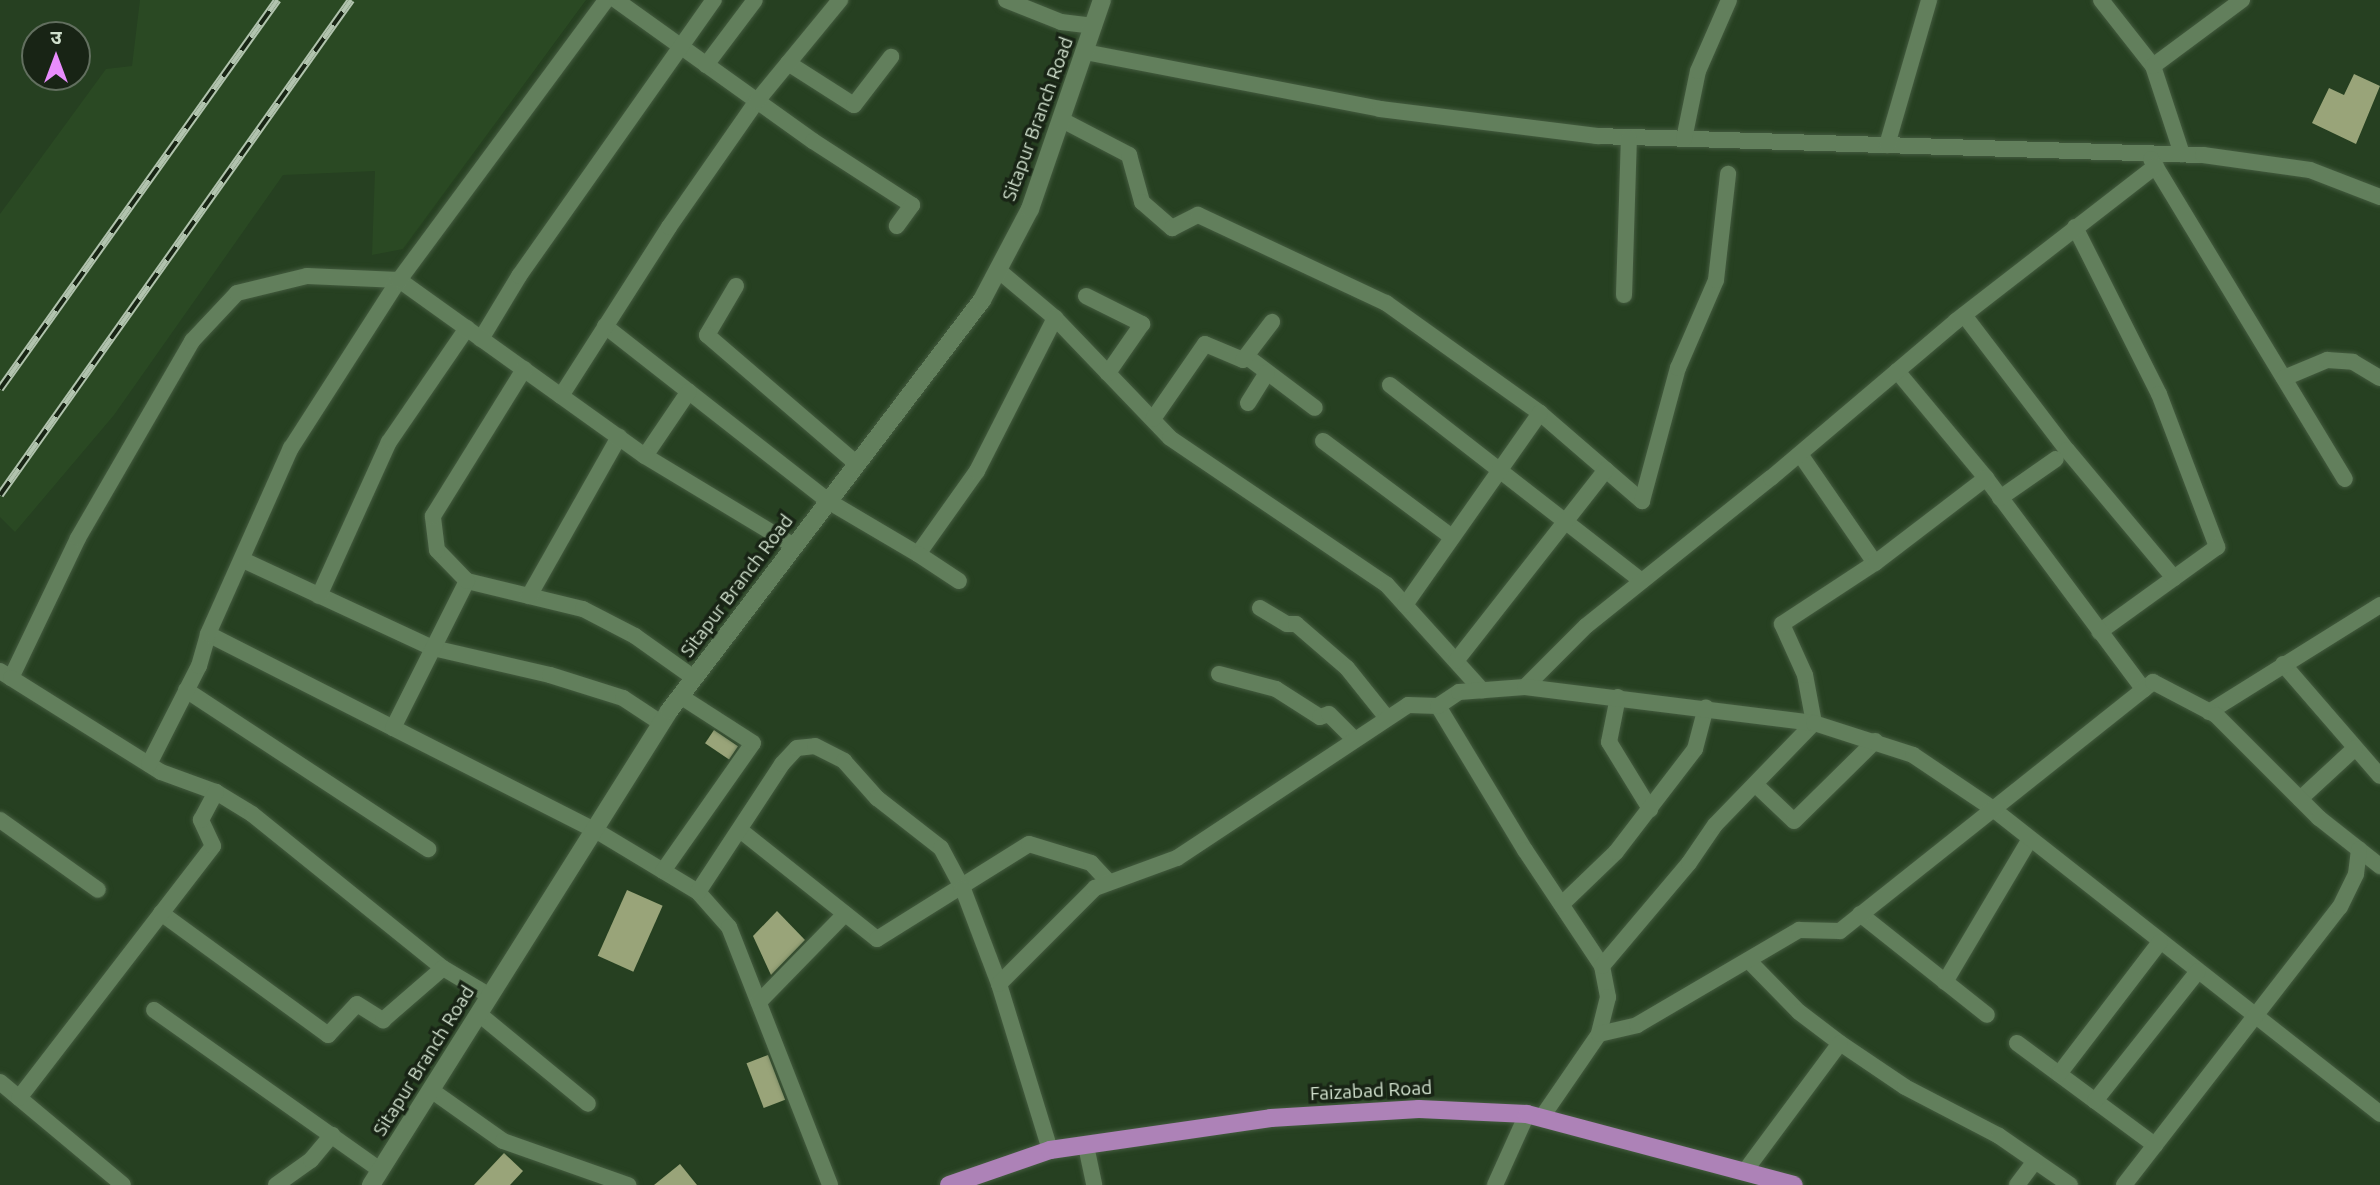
<!DOCTYPE html>
<html>
<head>
<meta charset="utf-8">
<style>
	body { margin:0 }
	#map { position:relative; width:2380px; height:1185px; overflow:hidden; background:#264021; font-family:Ubuntu,"Noto Sans Devanagari",sans-serif }
	div>[style] { position:absolute }
	[style*='--x'] { left:calc(var(--x)*1px); top:calc(var(--y)*1px); width:calc(var(--w)*1px); rotate:calc(var(--a)*1deg) }
	.built>* { inset:0; background:#2a4923 }
	.building>* { inset:0; background:#99a479; transform-origin:0 0 }
	.roads { filter:drop-shadow(0 0 2px #445b3f) drop-shadow(0 0 2px #445b3f) }
	.minor>* { height:16px; margin:-8px; padding:0 8px; transform-origin:8px; border-radius:8px; background:#627f5c }
	.tertiary>* { height:18px; margin:-9px; padding:0 9px; transform-origin:9px; border-radius:9px; background:#627f5c }
	.primary>* { height:18px; margin:-9px; padding:0 9px; transform-origin:9px; border-radius:9px; background:#ad82b7 }
	.rail>* { height:8px; margin-top:-4px; transform-origin:0; background:repeating-linear-gradient(90deg,#182415 0 16px,#b1c3ae 0 32px); box-sizing:border-box; border-block:2px solid #b1c3ae }
	span { translate:-50% -50%; white-space:nowrap; text-align:center; line-height:1.15; -webkit-text-stroke:7px #182415; paint-order:stroke }
	.street-label { font-size:19px; color:#d0e0cd }
	.north { position:absolute; left:21px; top:21px; width:70px; height:70px; box-sizing:border-box; background:#182415; border:2px solid #626f5f; border-radius:50%; rotate:0deg; font-size:19px; font-weight:700; line-height:28px; text-align:center; color:#d0e0cd }
	.north::after { content:''; display:block; margin:auto; width:24px; height:32px; background:#e98dfd; clip-path:polygon(50% 0,100% 100%,50% 72%,0 100%) }
</style>
</head>
<body>
<div id="map">
	<div class="built">
		<div style="clip-path:polygon(140px 0,586px 0,403px 249px,372px 255px,375px 171px,283px 175px,114px 415px,15px 532px,0 517px,0 214px,106px 69px,132px 66px)"></div>
	</div>
	<div class="building">
		<div style="clip-path:polygon(2354px 74px,2380px 86px,2356px 144px,2312px 123px,2329px 88px,2344px 95px)"></div>
		<div style="left:714px;top:730px;width:29px;height:16px;rotate:34deg"></div>
		<div style="left:627px;top:890px;width:39px;height:72px;rotate:24deg"></div>
		<div style="clip-path:polygon(777px 911px,805px 940px,771px 975px,753px 936px)"></div>
		<div style="left:768px;top:1055px;width:48px;height:23px;rotate:69deg"></div>
		<div style="clip-path:polygon(504px 1153px,523px 1171px,510px 1185px,474px 1185px)"></div>
		<div style="clip-path:polygon(680px 1164px,697px 1185px,654px 1185px)"></div>
	</div>
	<div class="roads">
		<div class="minor">
			<div style="--x:616;--y:0;--w:242;--a:35.6"></div>
			<div style="--x:813;--y:141;--w:118;--a:32.9"></div>
			<div style="--x:912;--y:205;--w:26;--a:126"></div>
			<div style="--x:1006;--y:0;--w:59;--a:21.8"></div>
			<div style="--x:1061;--y:22;--w:33;--a:7"></div>
			<div style="--x:2101;--y:0;--w:84;--a:51.8"></div>
			<div style="--x:2153;--y:66;--w:93;--a:71.8"></div>
			<div style="--x:1085;--y:52;--w:300;--a:10.9"></div>
			<div style="--x:1380;--y:109;--w:219;--a:7.1"></div>
			<div style="--x:1597;--y:136;--w:606;--a:1.8"></div>
			<div style="--x:2203;--y:155;--w:108;--a:8"></div>
			<div style="--x:2310;--y:170;--w:75;--a:21.1"></div>
			<div style="--x:788;--y:63;--w:78;--a:32.5"></div>
			<div style="--x:854;--y:105;--w:61;--a:-52.4"></div>
			<div style="--x:706;--y:65;--w:81;--a:-53"></div>
			<div style="--x:2153;--y:66;--w:111;--a:-36.6"></div>
			<div style="--x:1062;--y:120;--w:76;--a:27.6"></div>
			<div style="--x:1129;--y:155;--w:49;--a:74.5"></div>
			<div style="--x:1142;--y:202;--w:40;--a:41"></div>
			<div style="--x:1172;--y:228;--w:29;--a:-27"></div>
			<div style="--x:1198;--y:215;--w:208;--a:25.1"></div>
			<div style="--x:1386;--y:303;--w:189;--a:35.5"></div>
			<div style="--x:1540;--y:413;--w:135;--a:40.8"></div>
			<div style="--x:1642;--y:501;--w:138;--a:-74.9"></div>
			<div style="--x:1678;--y:368;--w:96;--a:-66.6"></div>
			<div style="--x:1716;--y:280;--w:107;--a:-83.5"></div>
			<div style="--x:1684;--y:139;--w:69;--a:-78.4"></div>
			<div style="--x:1698;--y:71;--w:77;--a:-66.4"></div>
			<div style="--x:1887;--y:145;--w:151;--a:-73.8"></div>
			<div style="--x:2151;--y:159;--w:374;--a:58.8"></div>
			<div style="--x:2075;--y:227;--w:187;--a:63.3"></div>
			<div style="--x:2159;--y:394;--w:164;--a:69.2"></div>
			<div style="--x:2217;--y:547;--w:145;--a:144.2"></div>
			<div style="--x:998;--y:270;--w:75;--a:40.1"></div>
			<div style="--x:1055;--y:318;--w:166;--a:46.2"></div>
			<div style="--x:1170;--y:438;--w:262;--a:34.1"></div>
			<div style="--x:1387;--y:585;--w:142;--a:47.9"></div>
			<div style="--x:736;--y:286;--w:57;--a:120.6"></div>
			<div style="--x:707;--y:335;--w:198;--a:40.7"></div>
			<div style="--x:1624;--y:295;--w:157;--a:-88.2"></div>
			<div style="--x:1086;--y:296;--w:63;--a:26.6"></div>
			<div style="--x:1142;--y:324;--w:60;--a:124.8"></div>
			<div style="--x:1964;--y:315;--w:170;--a:52.7"></div>
			<div style="--x:2067;--y:450;--w:167;--a:50.1"></div>
			<div style="--x:605;--y:326;--w:283;--a:38.1"></div>
			<div style="--x:828;--y:501;--w:104;--a:30.5"></div>
			<div style="--x:918;--y:554;--w:102;--a:-54.6"></div>
			<div style="--x:977;--y:471;--w:172;--a:-63"></div>
			<div style="--x:481;--y:339;--w:74;--a:-58.9"></div>
			<div style="--x:519;--y:276;--w:338;--a:-54.8"></div>
			<div style="--x:1246;--y:356;--w:86;--a:37"></div>
			<div style="--x:1897;--y:371;--w:139;--a:50.2"></div>
			<div style="--x:1986;--y:478;--w:264;--a:53.3"></div>
			<div style="--x:2284;--y:378;--w:47;--a:-22.7"></div>
			<div style="--x:2327;--y:360;--w:26;--a:4"></div>
			<div style="--x:2353;--y:362;--w:31;--a:31"></div>
			<div style="--x:1390;--y:385;--w:319;--a:37.9"></div>
			<div style="--x:561;--y:396;--w:201;--a:-57.4"></div>
			<div style="--x:669;--y:227;--w:154;--a:-55.1"></div>
			<div style="--x:757;--y:101;--w:131;--a:-50.6"></div>
			<div style="--x:1248;--y:403;--w:36;--a:-58"></div>
			<div style="--x:1153;--y:419;--w:91;--a:-55.3"></div>
			<div style="--x:1205;--y:344;--w:41;--a:22.8"></div>
			<div style="--x:1243;--y:360;--w:48;--a:-52.7"></div>
			<div style="--x:1323;--y:441;--w:161;--a:36.7"></div>
			<div style="--x:1800;--y:454;--w:132;--a:55.5"></div>
			<div style="--x:645;--y:456;--w:78;--a:-55.9"></div>
			<div style="--x:2000;--y:498;--w:68;--a:-34.9"></div>
			<div style="--x:918;--y:554;--w:49;--a:33.4"></div>
			<div style="--x:243;--y:560;--w:209;--a:24.9"></div>
			<div style="--x:433;--y:648;--w:120;--a:13"></div>
			<div style="--x:550;--y:675;--w:77;--a:17.5"></div>
			<div style="--x:623;--y:698;--w:45;--a:33.3"></div>
			<div style="--x:467;--y:581;--w:119;--a:13.6"></div>
			<div style="--x:583;--y:609;--w:59;--a:27.4"></div>
			<div style="--x:635;--y:636;--w:72;--a:35.4"></div>
			<div style="--x:319;--y:596;--w:169;--a:-65.6"></div>
			<div style="--x:389;--y:442;--w:138;--a:-55.6"></div>
			<div style="--x:529;--y:596;--w:183;--a:-60.5"></div>
			<div style="--x:1405;--y:605;--w:235;--a:-54.9"></div>
			<div style="--x:1260;--y:608;--w:31;--a:31"></div>
			<div style="--x:1287;--y:624;--w:9;--a:0"></div>
			<div style="--x:1296;--y:624;--w:67;--a:40.8"></div>
			<div style="--x:1347;--y:668;--w:64;--a:51.3"></div>
			<div style="--x:208;--y:634;--w:434;--a:26.9"></div>
			<div style="--x:595;--y:830;--w:120;--a:31"></div>
			<div style="--x:698;--y:892;--w:47;--a:48.5"></div>
			<div style="--x:729;--y:927;--w:277;--a:68.6"></div>
			<div style="--x:1456;--y:661;--w:243;--a:-51.9"></div>
			<div style="--x:2283;--y:664;--w:148;--a:49.1"></div>
			<div style="--x:0;--y:671;--w:13;--a:32"></div>
			<div style="--x:11;--y:678;--w:155;--a:-64.4"></div>
			<div style="--x:78;--y:538;--w:228;--a:-59.9"></div>
			<div style="--x:192;--y:341;--w:66;--a:-46.8"></div>
			<div style="--x:237;--y:293;--w:72;--a:-13.7"></div>
			<div style="--x:307;--y:276;--w:92;--a:2.5"></div>
			<div style="--x:399;--y:280;--w:302;--a:35.6"></div>
			<div style="--x:645;--y:456;--w:174;--a:31.1"></div>
			<div style="--x:1219;--y:674;--w:59;--a:14.7"></div>
			<div style="--x:1276;--y:689;--w:52;--a:32.5"></div>
			<div style="--x:1320;--y:717;--w:9;--a:-18"></div>
			<div style="--x:1329;--y:714;--w:35;--a:45"></div>
			<div style="--x:11;--y:678;--w:177;--a:32.1"></div>
			<div style="--x:161;--y:772;--w:59;--a:20"></div>
			<div style="--x:216;--y:792;--w:42;--a:31.4"></div>
			<div style="--x:252;--y:814;--w:245;--a:38.9"></div>
			<div style="--x:443;--y:968;--w:55;--a:30.8"></div>
			<div style="--x:1525;--y:687;--w:86;--a:-45"></div>
			<div style="--x:1586;--y:626;--w:237;--a:-38.7"></div>
			<div style="--x:1771;--y:478;--w:243;--a:-40.3"></div>
			<div style="--x:1956;--y:321;--w:253;--a:-37.8"></div>
			<div style="--x:186;--y:690;--w:290;--a:33.3"></div>
			<div style="--x:1618;--y:697;--w:46;--a:101.3"></div>
			<div style="--x:1609;--y:742;--w:79;--a:58.5"></div>
			<div style="--x:1438;--y:706;--w:168;--a:58.9"></div>
			<div style="--x:1525;--y:850;--w:139;--a:56.4"></div>
			<div style="--x:1602;--y:966;--w:32;--a:79"></div>
			<div style="--x:1608;--y:997;--w:38;--a:104"></div>
			<div style="--x:1599;--y:1034;--w:101;--a:124.5"></div>
			<div style="--x:2209;--y:712;--w:202;--a:-32"></div>
			<div style="--x:393;--y:728;--w:165;--a:-63.3"></div>
			<div style="--x:467;--y:581;--w:43;--a:-134.1"></div>
			<div style="--x:437;--y:550;--w:34;--a:-97"></div>
			<div style="--x:433;--y:516;--w:173;--a:-58.2"></div>
			<div style="--x:149;--y:764;--w:110;--a:-63"></div>
			<div style="--x:199;--y:666;--w:33;--a:-74"></div>
			<div style="--x:208;--y:634;--w:204;--a:-66"></div>
			<div style="--x:291;--y:448;--w:200;--a:-57.3"></div>
			<div style="--x:399;--y:280;--w:348;--a:-53.5"></div>
			<div style="--x:1756;--y:785;--w:52;--a:43.5"></div>
			<div style="--x:1794;--y:821;--w:114;--a:-44.6"></div>
			<div style="--x:2300;--y:799;--w:75;--a:-42.8"></div>
			<div style="--x:0;--y:820;--w:120;--a:35.5"></div>
			<div style="--x:740;--y:830;--w:175;--a:38.5"></div>
			<div style="--x:877;--y:939;--w:179;--a:-32"></div>
			<div style="--x:1029;--y:844;--w:65;--a:17"></div>
			<div style="--x:1091;--y:863;--w:25;--a:47"></div>
			<div style="--x:663;--y:871;--w:156;--a:-54.9"></div>
			<div style="--x:753;--y:743;--w:87;--a:-147.2"></div>
			<div style="--x:698;--y:892;--w:153;--a:-56.7"></div>
			<div style="--x:782;--y:764;--w:22;--a:-47"></div>
			<div style="--x:797;--y:748;--w:18;--a:-6"></div>
			<div style="--x:815;--y:746;--w:33;--a:27"></div>
			<div style="--x:844;--y:761;--w:50;--a:48.3"></div>
			<div style="--x:877;--y:798;--w:81;--a:38"></div>
			<div style="--x:941;--y:848;--w:47;--a:61.8"></div>
			<div style="--x:963;--y:889;--w:102;--a:69.2"></div>
			<div style="--x:999;--y:984;--w:174;--a:72.9"></div>
			<div style="--x:1562;--y:904;--w:75;--a:-43.9"></div>
			<div style="--x:1616;--y:852;--w:130;--a:-52.5"></div>
			<div style="--x:1695;--y:749;--w:43;--a:-75.3"></div>
			<div style="--x:161;--y:913;--w:207;--a:36.1"></div>
			<div style="--x:328;--y:1035;--w:42;--a:-46.9"></div>
			<div style="--x:357;--y:1004;--w:31;--a:32"></div>
			<div style="--x:383;--y:1020;--w:79;--a:-40.9"></div>
			<div style="--x:1860;--y:914;--w:162;--a:38.5"></div>
			<div style="--x:1749;--y:961;--w:71;--a:45.6"></div>
			<div style="--x:1799;--y:1012;--w:51;--a:37.1"></div>
			<div style="--x:1840;--y:1043;--w:78;--a:34.1"></div>
			<div style="--x:1905;--y:1087;--w:106;--a:27.5"></div>
			<div style="--x:1999;--y:1136;--w:86;--a:34.6"></div>
			<div style="--x:1602;--y:966;--w:135;--a:-49.8"></div>
			<div style="--x:1689;--y:863;--w:46;--a:-55.6"></div>
			<div style="--x:1715;--y:825;--w:142;--a:-45.9"></div>
			<div style="--x:1814;--y:723;--w:49;--a:-100.6"></div>
			<div style="--x:1805;--y:675;--w:56;--a:-114.3"></div>
			<div style="--x:1782;--y:624;--w:111;--a:-33.3"></div>
			<div style="--x:1875;--y:563;--w:140;--a:-37.4"></div>
			<div style="--x:1945;--y:982;--w:166;--a:-59.3"></div>
			<div style="--x:999;--y:984;--w:136;--a:-45"></div>
			<div style="--x:1095;--y:888;--w:87;--a:-20.1"></div>
			<div style="--x:1177;--y:858;--w:277;--a:-33.5"></div>
			<div style="--x:1408;--y:705;--w:30;--a:2"></div>
			<div style="--x:1438;--y:706;--w:25;--a:-34"></div>
			<div style="--x:1459;--y:692;--w:66;--a:-4.3"></div>
			<div style="--x:1525;--y:687;--w:291;--a:7.1"></div>
			<div style="--x:1814;--y:723;--w:104;--a:17.9"></div>
			<div style="--x:1913;--y:755;--w:97;--a:34"></div>
			<div style="--x:1993;--y:809;--w:493;--a:38.2"></div>
			<div style="--x:759;--y:1002;--w:123;--a:-45.7"></div>
			<div style="--x:154;--y:1010;--w:277;--a:35.3"></div>
			<div style="--x:479;--y:1014;--w:141;--a:39.5"></div>
			<div style="--x:1599;--y:1034;--w:39;--a:-13"></div>
			<div style="--x:1637;--y:1025;--w:188;--a:-30.4"></div>
			<div style="--x:1799;--y:930;--w:41;--a:1.4"></div>
			<div style="--x:1840;--y:931;--w:400;--a:-38.5"></div>
			<div style="--x:2153;--y:682;--w:71;--a:27.6"></div>
			<div style="--x:2216;--y:715;--w:146;--a:45"></div>
			<div style="--x:2319;--y:818;--w:78;--a:38.2"></div>
			<div style="--x:2017;--y:1043;--w:172;--a:36.5"></div>
			<div style="--x:2059;--y:1074;--w:166;--a:-52.6"></div>
			<div style="--x:0;--y:1082;--w:160;--a:39.9"></div>
			<div style="--x:431;--y:1090;--w:88;--a:35.3"></div>
			<div style="--x:503;--y:1141;--w:133;--a:19.4"></div>
			<div style="--x:19;--y:1098;--w:318;--a:-52.4"></div>
			<div style="--x:213;--y:846;--w:29;--a:-115"></div>
			<div style="--x:201;--y:820;--w:32;--a:-62"></div>
			<div style="--x:2095;--y:1101;--w:166;--a:-51.6"></div>
			<div style="--x:1086;--y:1146;--w:40;--a:78"></div>
			<div style="--x:1745;--y:1171;--w:159;--a:-53.4"></div>
			<div style="--x:276;--y:1185;--w:43;--a:-35.5"></div>
			<div style="--x:311;--y:1160;--w:33;--a:-50"></div>
			<div style="--x:1495;--y:1185;--w:78;--a:-65.7"></div>
			<div style="--x:2017;--y:1185;--w:30;--a:-53"></div>
			<div style="--x:2124;--y:1185;--w:352;--a:-52.2"></div>
			<div style="--x:2340;--y:907;--w:37;--a:-64"></div>
			<div style="--x:2356;--y:874;--w:25;--a:-83"></div>
		</div>
		<div class="tertiary">
			<div style="--x:371;--y:1185;--w:560;--a:-57.84"></div>
			<div style="--x:669;--y:711;--w:517;--a:-52.71"></div>
			<div style="--x:982;--y:300;--w:103;--a:-62.2"></div>
			<div style="--x:1030;--y:209;--w:221;--a:-71"></div>
		</div>
		<div class="primary">
			<div style="--x:949;--y:1185;--w:107;--a:-19.1"></div>
			<div style="--x:1050;--y:1150;--w:223;--a:-8.2"></div>
			<div style="--x:1271;--y:1118;--w:148;--a:-3.5"></div>
			<div style="--x:1419;--y:1109;--w:108;--a:2.7"></div>
			<div style="--x:1527;--y:1114;--w:276;--a:14.9"></div>
		</div>
	</div>
	<div class="rail">
		<div style="--x:0;--y:389;--w:478;--a:-54.5"></div>
		<div style="--x:0;--y:495;--w:607;--a:-54.66"></div>
	</div>
	<div class="street-label">
		<span style="left:1038px;top:119px;rotate:-70deg">Sitapur Branch Road</span>
		<span style="left:737px;top:586px;rotate:-53deg">Sitapur Branch Road</span>
		<span style="left:424px;top:1061px;rotate:-58deg">Sitapur Branch Road</span>
		<span style="left:1371px;top:1091px;rotate:-3deg">Faizabad Road</span>
	</div>
	<div class="north">उ</div>
</div>
</body>
</html>
